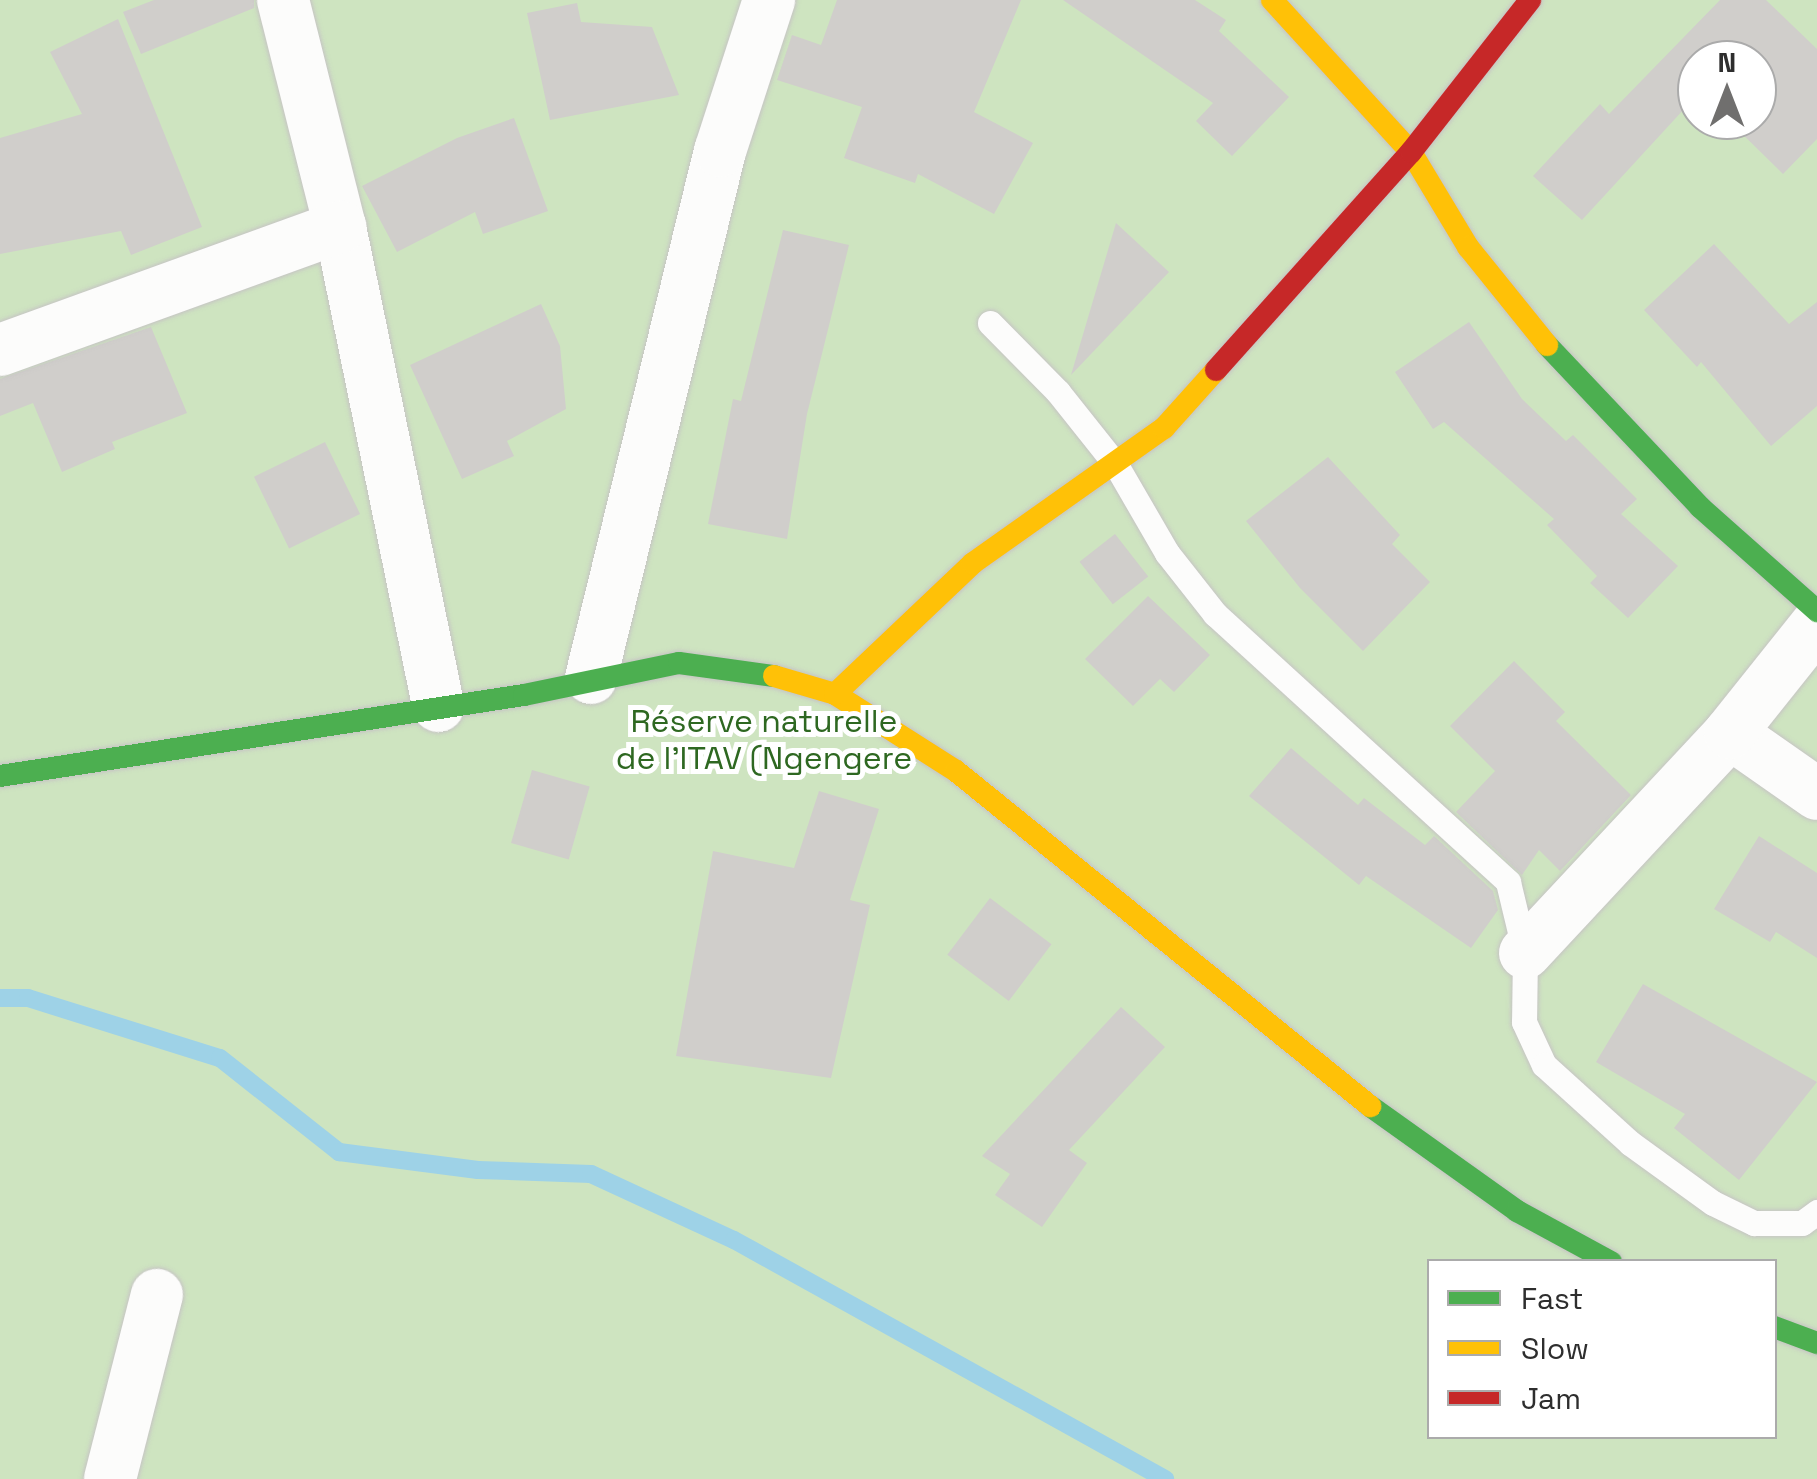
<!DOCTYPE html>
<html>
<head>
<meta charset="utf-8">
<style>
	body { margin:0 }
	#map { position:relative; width:1817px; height:1479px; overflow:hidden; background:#ebe8e5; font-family:"Space Grotesk",sans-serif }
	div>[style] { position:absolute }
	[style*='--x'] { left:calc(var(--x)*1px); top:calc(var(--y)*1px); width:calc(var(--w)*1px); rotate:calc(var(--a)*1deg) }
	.green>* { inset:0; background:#cee4c0 }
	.stream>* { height:18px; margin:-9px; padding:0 9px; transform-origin:9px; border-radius:9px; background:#9ed2e7 }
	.building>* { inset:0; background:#d0cecb; transform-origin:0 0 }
	.roads { filter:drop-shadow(0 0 2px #c6c4c4) drop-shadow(0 0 2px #c6c4c4) }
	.lane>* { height:25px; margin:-12.5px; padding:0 12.5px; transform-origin:12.5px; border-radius:12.5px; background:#fcfcfb }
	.street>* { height:52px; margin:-26px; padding:0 26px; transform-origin:26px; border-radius:26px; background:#fcfcfb }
	.fast>* { height:22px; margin:-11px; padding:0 11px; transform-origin:11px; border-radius:11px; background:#4caf50 }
	.slow>* { height:22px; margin:-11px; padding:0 11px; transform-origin:11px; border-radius:11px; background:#ffc107 }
	.jam>* { height:22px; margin:-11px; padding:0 11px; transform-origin:11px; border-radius:11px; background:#c62828 }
	span { translate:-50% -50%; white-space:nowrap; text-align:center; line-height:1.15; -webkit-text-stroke:10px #fff; paint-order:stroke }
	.park-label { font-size:32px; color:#2e6821 }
	.legend { position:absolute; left:1427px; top:1259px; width:350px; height:180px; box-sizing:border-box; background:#fff; border:2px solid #ababab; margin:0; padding:12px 18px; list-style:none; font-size:30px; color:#2e2e2e }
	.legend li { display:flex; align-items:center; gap:20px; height:50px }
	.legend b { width:50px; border:2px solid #ababab }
	.north { position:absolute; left:1677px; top:40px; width:100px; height:100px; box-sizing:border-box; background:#fff; border:2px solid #ababab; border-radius:50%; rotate:0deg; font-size:28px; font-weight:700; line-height:40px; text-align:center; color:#2e2e2e }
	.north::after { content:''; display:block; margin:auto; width:35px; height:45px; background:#706f6e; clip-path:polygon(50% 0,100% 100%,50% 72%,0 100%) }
</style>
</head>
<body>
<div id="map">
	<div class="green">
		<div style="clip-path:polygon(evenodd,0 0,1817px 0,1817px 1479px,0 1479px,0 0,1697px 60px,1757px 60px,1757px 120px,1697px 120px,1697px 60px,0 0,1430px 1262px,1774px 1262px,1774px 1436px,1430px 1436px,1430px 1262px)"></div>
	</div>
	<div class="stream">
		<div style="--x:0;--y:998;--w:28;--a:0"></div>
		<div style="--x:28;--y:998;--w:201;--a:17.4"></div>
		<div style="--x:220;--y:1058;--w:152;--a:38.3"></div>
		<div style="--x:339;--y:1152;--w:140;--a:7.4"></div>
		<div style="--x:478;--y:1170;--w:113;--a:2"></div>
		<div style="--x:591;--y:1174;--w:157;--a:24.8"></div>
		<div style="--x:734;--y:1240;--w:493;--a:29"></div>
	</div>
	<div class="building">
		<div style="clip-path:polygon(154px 0,254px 0,254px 8px,141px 54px,123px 12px)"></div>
		<div style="clip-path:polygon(837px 0,1021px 0,974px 112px,1033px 143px,994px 214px,918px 174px,915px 183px,844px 158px,862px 107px,777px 80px,792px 35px,821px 45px)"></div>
		<div style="clip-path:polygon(1063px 0,1195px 0,1226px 20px,1219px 31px,1289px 97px,1232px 156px,1196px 121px,1213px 103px)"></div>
		<div style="clip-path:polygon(1720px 0,1766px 0,1817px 49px,1817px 139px,1783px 174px,1728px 120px,1757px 120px,1757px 60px,1697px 60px,1697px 95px,1582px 220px,1533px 176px,1600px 104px,1609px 114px)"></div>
		<div style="clip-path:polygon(577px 3px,581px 22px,652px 27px,679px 95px,550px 120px,527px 13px)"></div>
		<div style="clip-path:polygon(118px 19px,202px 227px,131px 255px,121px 231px,0 254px,0 138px,82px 114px,50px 52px)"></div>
		<div style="clip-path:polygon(514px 118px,548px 211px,483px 234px,475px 212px,397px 252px,362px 186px,457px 138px)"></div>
		<div style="clip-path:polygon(1116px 223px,1169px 272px,1071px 375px)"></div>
		<div style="clip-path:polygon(783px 230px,849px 245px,807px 414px,787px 539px,708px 524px,733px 399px,741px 401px)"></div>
		<div style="clip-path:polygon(1714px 244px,1789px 324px,1817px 302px,1817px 406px,1771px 446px,1701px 362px,1697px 367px,1644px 310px)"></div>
		<div style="clip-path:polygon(541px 304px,560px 346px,566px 409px,507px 441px,514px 456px,462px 479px,410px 365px)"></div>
		<div style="clip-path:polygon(1469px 322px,1522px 399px,1566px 441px,1573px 435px,1637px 499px,1621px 514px,1678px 566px,1628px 618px,1590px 583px,1597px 576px,1547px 525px,1554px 519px,1444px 422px,1433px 429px,1395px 372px)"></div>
		<div style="clip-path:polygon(151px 327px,187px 413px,112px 442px,115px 449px,62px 472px,33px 403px,0 416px,0 379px)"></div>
		<div style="left:325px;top:442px;width:80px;height:79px;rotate:64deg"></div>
		<div style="clip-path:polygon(1328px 457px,1400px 535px,1392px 544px,1430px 582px,1363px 651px,1300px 588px,1246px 521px)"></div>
		<div style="left:1115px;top:534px;width:54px;height:45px;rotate:52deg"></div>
		<div style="clip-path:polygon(1148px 596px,1210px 655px,1174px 692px,1160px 679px,1133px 706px,1085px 659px)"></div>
		<div style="clip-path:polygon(1514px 661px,1565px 712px,1556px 721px,1631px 795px,1560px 871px,1539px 850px,1522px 875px,1456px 812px,1495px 771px,1450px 726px)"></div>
		<div style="clip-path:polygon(1291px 748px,1358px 805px,1364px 798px,1425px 845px,1434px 836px,1493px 891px,1498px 910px,1471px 948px,1366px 876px,1359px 885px,1249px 796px)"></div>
		<div style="left:532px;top:770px;width:60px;height:76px;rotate:16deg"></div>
		<div style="clip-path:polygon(819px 791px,879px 809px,850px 900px,870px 905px,831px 1078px,676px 1056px,713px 851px,794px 868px)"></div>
		<div style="clip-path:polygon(1759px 836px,1817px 873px,1817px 958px,1776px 932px,1770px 942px,1714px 909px)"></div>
		<div style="left:990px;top:898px;width:77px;height:71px;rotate:37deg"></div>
		<div style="clip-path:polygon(1643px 984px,1817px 1082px,1739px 1180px,1674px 1128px,1685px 1114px,1596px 1062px)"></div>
		<div style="clip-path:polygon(1121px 1007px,1165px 1047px,1069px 1150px,1087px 1163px,1042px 1227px,995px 1195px,1010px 1174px,982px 1156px)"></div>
	</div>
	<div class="roads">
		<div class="lane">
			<div style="--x:990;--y:323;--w:97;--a:45.4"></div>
			<div style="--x:1058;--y:392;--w:93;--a:51.5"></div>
			<div style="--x:1116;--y:465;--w:102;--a:59.9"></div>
			<div style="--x:1167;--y:553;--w:78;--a:51.8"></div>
			<div style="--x:1215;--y:614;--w:397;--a:42.4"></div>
			<div style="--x:1508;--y:882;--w:73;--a:76.5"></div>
			<div style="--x:1525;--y:953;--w:69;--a:90.8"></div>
			<div style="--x:1524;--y:1022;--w:47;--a:65.1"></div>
			<div style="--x:1544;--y:1065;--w:116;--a:42.2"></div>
			<div style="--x:1630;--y:1143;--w:102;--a:35.9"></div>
			<div style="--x:1713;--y:1203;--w:46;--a:26"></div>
			<div style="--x:1754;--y:1223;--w:48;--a:0"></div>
			<div style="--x:1802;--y:1223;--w:19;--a:-36"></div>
		</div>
		<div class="street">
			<div style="--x:283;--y:0;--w:234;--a:75.9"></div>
			<div style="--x:340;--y:227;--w:489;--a:78.4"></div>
			<div style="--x:0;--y:350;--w:362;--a:-19.9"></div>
			<div style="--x:591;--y:678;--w:543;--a:-76.25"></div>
			<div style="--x:720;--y:151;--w:159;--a:-72"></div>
			<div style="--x:1730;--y:733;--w:106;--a:35"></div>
			<div style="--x:1525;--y:953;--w:301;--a:-47"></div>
			<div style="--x:1730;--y:733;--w:139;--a:-51.4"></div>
			<div style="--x:110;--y:1479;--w:190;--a:-75.7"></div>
		</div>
		<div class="fast">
			<div style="--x:1547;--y:345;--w:223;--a:46.6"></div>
			<div style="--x:1700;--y:507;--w:157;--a:41.6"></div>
			<div style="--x:0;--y:776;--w:530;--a:-8.79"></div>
			<div style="--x:524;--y:695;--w:158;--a:-11.7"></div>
			<div style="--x:679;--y:663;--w:96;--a:7.8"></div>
			<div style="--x:1370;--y:1106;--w:181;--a:35.5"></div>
			<div style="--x:1517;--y:1211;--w:107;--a:28.5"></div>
			<div style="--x:1774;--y:1327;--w:46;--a:20.4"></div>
		</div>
		<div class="slow">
			<div style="--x:1272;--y:0;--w:206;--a:47.6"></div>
			<div style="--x:1411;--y:152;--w:111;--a:59"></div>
			<div style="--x:1468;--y:247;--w:126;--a:51.1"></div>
			<div style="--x:774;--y:676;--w:64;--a:16.4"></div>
			<div style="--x:835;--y:694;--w:143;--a:32.5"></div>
			<div style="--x:956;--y:771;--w:533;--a:38.98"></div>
			<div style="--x:835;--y:694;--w:190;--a:-43.5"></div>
			<div style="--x:973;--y:563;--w:234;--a:-35.3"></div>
			<div style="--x:1164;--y:428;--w:78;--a:-48.1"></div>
		</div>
		<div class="jam">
			<div style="--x:1216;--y:370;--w:292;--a:-48.2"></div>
			<div style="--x:1411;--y:152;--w:193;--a:-51.9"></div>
		</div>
	</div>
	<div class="park-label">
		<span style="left:764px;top:740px">Réserve naturelle<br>de l'ITAV (Ngengere</span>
	</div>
	<ul class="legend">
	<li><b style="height:12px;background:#4caf50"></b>Fast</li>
	<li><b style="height:12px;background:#ffc107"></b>Slow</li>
	<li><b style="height:12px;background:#c62828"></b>Jam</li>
	</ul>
	<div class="north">N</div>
</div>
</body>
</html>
